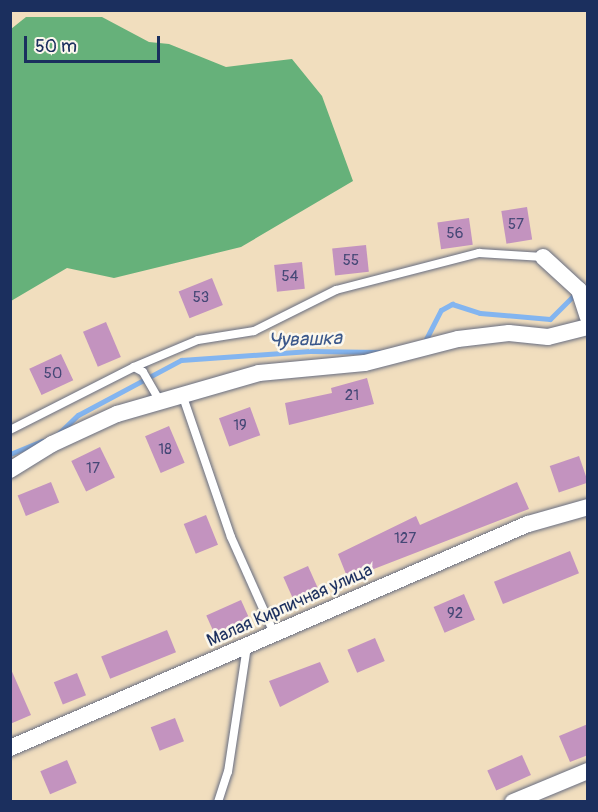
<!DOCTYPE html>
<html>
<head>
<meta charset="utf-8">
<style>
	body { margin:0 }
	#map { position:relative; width:598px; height:812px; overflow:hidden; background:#f1debe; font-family:Pangolin,sans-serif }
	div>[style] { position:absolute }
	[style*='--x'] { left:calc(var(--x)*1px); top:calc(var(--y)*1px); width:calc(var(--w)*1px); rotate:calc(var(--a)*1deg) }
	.forest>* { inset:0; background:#66b17a }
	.stream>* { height:5px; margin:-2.5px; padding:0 2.5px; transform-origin:2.5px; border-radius:2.5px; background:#83b5f0 }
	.building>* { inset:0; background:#c393bf; transform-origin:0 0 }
	.roads { filter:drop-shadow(0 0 2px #666c80) drop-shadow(0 0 2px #666c80) }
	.service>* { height:8px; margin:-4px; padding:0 4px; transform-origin:4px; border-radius:4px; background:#fff }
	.minor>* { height:16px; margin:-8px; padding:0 8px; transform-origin:8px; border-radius:8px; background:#fff }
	span { translate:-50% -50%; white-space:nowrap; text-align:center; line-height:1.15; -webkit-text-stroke:5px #fbf7ec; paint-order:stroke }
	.number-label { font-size:15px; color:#454876 }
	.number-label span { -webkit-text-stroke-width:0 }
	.street-label { font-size:18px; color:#1b2f5e }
	.water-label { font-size:20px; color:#3a578a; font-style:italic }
	.frame { position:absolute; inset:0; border:12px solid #1b2f5e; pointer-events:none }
	.scale { position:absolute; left:24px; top:36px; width:136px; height:27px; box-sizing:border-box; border:3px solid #1b2f5e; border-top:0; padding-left:8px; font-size:18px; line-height:21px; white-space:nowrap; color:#1b2f5e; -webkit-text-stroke:4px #fbf7ec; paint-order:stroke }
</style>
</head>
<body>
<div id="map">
	<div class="forest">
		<div style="clip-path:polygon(26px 17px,102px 17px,149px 42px,169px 44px,226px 67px,292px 59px,322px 96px,353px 181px,241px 247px,114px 278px,67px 268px,11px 301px,11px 29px)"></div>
	</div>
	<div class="stream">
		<div style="--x:424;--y:343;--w:37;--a:-63"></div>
		<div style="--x:441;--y:310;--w:13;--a:-29"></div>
		<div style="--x:452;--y:304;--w:29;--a:18"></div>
		<div style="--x:480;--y:313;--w:70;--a:4.9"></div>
		<div style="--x:550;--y:319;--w:41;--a:-45"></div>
		<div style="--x:579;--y:290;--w:9;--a:-13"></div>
		<div style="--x:57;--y:435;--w:29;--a:-44"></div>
		<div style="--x:78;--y:415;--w:117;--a:-28.1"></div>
		<div style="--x:181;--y:360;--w:129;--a:-4"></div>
		<div style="--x:310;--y:351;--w:69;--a:0.8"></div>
		<div style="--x:10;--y:454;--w:35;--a:-22"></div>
	</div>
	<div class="building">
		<div style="left:527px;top:207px;width:33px;height:26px;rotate:81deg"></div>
		<div style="left:469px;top:218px;width:27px;height:32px;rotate:82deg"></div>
		<div style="left:366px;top:245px;width:27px;height:34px;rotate:84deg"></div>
		<div style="left:302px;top:262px;width:27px;height:28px;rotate:84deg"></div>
		<div style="left:212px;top:278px;width:29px;height:36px;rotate:68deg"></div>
		<div style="left:106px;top:322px;width:38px;height:25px;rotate:67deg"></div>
		<div style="left:61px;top:354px;width:29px;height:35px;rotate:65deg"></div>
		<div style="clip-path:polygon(367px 378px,374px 404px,289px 425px,285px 403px,332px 393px,331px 388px)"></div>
		<div style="left:250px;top:407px;width:30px;height:33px;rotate:70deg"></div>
		<div style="left:169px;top:426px;width:40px;height:26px;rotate:67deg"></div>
		<div style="left:100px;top:447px;width:34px;height:32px;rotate:64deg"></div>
		<div style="left:579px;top:456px;width:28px;height:31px;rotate:71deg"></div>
		<div style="left:51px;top:482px;width:22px;height:36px;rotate:68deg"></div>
		<div style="clip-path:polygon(517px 482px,529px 509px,348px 579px,338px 554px,416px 516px,420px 525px)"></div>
		<div style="left:206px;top:515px;width:32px;height:24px;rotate:68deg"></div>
		<div style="left:570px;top:551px;width:24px;height:82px;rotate:68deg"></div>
		<div style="left:308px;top:566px;width:24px;height:27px;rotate:66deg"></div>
		<div style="left:464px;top:594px;width:28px;height:33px;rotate:67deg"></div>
		<div style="left:241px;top:600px;width:22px;height:38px;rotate:66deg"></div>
		<div style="left:167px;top:630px;width:24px;height:71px;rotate:68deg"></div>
		<div style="left:375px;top:638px;width:25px;height:30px;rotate:67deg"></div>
		<div style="clip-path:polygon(320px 662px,329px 682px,280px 707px,269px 681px)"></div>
		<div style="clip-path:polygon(10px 667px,31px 715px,10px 724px)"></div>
		<div style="left:77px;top:673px;width:24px;height:25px;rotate:68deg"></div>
		<div style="left:175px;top:718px;width:25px;height:26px;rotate:69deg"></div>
		<div style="clip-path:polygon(588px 724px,588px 755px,570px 762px,559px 736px)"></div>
		<div style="left:522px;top:755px;width:22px;height:38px;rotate:66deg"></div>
		<div style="left:67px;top:760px;width:25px;height:29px;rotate:67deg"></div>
	</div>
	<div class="roads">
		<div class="service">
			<div style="--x:134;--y:367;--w:10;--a:29"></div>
			<div style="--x:143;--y:372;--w:34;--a:60"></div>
			<div style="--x:182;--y:394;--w:151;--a:71.1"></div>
			<div style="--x:231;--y:537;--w:105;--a:65.9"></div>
			<div style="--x:10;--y:430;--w:139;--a:-26.9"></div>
			<div style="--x:134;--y:367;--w:69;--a:-22.9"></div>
			<div style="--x:198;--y:340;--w:57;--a:-9.1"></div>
			<div style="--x:254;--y:331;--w:92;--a:-26.6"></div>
			<div style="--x:336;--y:290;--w:148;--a:-14.5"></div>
			<div style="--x:479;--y:253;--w:64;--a:3.6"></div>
			<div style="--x:218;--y:802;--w:32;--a:-72"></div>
			<div style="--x:228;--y:772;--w:127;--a:-81.4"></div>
		</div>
		<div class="minor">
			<div style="--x:543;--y:257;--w:49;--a:42.5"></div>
			<div style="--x:579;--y:290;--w:28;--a:72"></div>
			<div style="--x:10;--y:470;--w:49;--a:-31.8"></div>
			<div style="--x:52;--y:444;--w:72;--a:-24.8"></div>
			<div style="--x:117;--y:414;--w:148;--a:-16.1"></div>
			<div style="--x:259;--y:373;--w:106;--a:-5.4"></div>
			<div style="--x:365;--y:363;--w:96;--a:-14.5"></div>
			<div style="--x:458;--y:339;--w:51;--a:-6.7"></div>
			<div style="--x:509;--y:333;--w:39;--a:6"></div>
			<div style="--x:548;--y:337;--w:41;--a:-14"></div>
			<div style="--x:10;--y:748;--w:564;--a:-23.39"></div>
			<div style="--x:528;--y:524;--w:62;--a:-15.8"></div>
			<div style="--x:513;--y:802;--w:81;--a:-22.5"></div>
		</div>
	</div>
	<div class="number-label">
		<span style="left:516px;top:225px">57</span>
		<span style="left:455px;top:234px">56</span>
		<span style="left:351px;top:261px">55</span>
		<span style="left:290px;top:277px">54</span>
		<span style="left:201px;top:298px">53</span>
		<span style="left:53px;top:374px">50</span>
		<span style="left:352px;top:396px">21</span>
		<span style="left:240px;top:426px">19</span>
		<span style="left:165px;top:450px">18</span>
		<span style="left:93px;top:469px">17</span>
		<span style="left:405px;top:539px">127</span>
		<span style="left:455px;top:614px">92</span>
	</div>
	<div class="street-label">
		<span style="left:290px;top:606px;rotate:-24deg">Малая Кирпичная улица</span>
	</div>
	<div class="water-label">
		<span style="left:305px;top:339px;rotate:-2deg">Чувашка</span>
	</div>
	<div class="frame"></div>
	<div class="scale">50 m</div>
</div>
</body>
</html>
